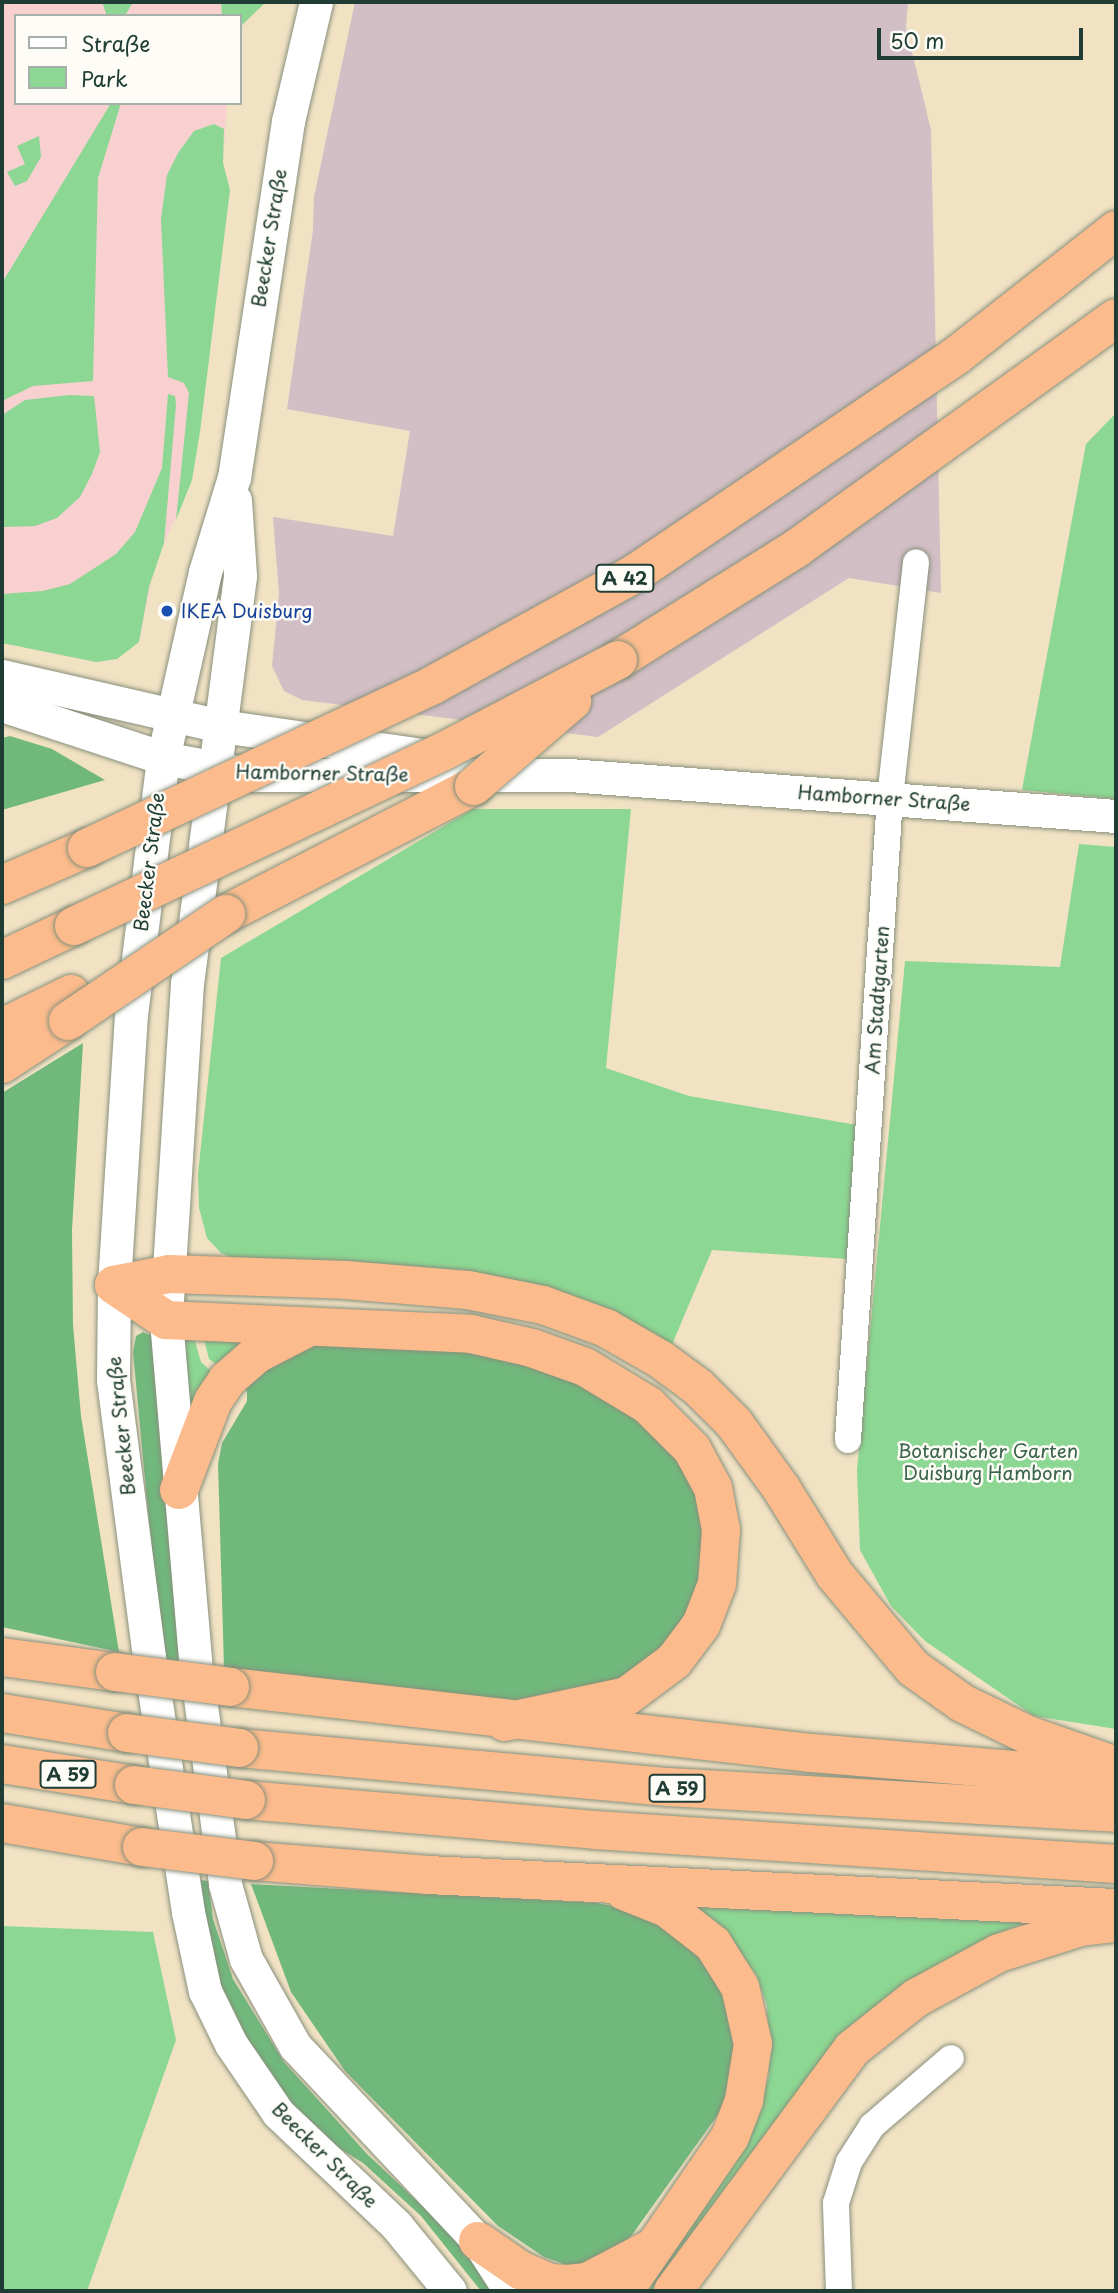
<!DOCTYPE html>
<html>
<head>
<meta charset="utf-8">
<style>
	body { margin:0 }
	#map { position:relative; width:1118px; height:2293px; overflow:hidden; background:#f1e2c4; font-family:"Playpen Sans",sans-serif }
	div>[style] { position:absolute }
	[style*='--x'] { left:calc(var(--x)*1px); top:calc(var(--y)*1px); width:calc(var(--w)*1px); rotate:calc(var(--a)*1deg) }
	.built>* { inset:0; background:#f7d0cf }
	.industrial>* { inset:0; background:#d2bec5 }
	.green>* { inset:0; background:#8cd793 }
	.forest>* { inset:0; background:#71b87d }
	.roads { filter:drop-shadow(0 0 2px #88907c) drop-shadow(0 0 2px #88907c) }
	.minor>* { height:26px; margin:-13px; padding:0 13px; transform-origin:13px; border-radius:13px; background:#fff }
	.tertiary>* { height:33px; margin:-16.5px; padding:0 16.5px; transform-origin:16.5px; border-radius:16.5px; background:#fff }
	.motorway>* { height:38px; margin:-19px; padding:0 19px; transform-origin:19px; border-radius:19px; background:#fbbb8c }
	.bridges { filter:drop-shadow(0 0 2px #88907c) drop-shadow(0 0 2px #88907c) }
	.motorway-bridge>* { height:38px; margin:-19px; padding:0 19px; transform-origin:19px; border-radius:19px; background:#fbbb8c }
	.dots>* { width:19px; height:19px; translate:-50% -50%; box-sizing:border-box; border:4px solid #fdfcf7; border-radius:50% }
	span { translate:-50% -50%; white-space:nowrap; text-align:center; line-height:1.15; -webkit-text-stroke:5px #fdfcf7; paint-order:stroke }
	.shield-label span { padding:2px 5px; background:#fdfcf7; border:2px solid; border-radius:5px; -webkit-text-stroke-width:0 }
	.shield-label { font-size:18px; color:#1f3d34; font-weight:700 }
	.street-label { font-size:19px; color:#1f3d34 }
	.transit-label { font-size:19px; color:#164399 }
	.left { translate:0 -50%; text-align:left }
	.park-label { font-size:19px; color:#3a644c }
	.frame { position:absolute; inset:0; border:4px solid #1f3d34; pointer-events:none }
	.legend { position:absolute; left:14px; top:14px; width:228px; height:91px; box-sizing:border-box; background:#fdfcf7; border:2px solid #a4b0a9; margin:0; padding:9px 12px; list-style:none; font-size:21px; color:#1f3d34 }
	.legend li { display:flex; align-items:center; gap:14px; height:35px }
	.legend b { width:35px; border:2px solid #a4b0a9 }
	.scale { position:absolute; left:877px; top:28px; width:206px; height:32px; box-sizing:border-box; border:4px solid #1f3d34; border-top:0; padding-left:9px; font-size:21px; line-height:24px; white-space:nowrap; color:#1f3d34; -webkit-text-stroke:5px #fdfcf7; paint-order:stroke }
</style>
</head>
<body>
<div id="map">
	<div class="built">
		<div style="clip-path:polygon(2px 2px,266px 2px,240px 28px,240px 16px,16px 16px,16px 103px,227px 103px,223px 163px,230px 190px,192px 480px,155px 564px,139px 642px,117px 659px,96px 662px,2px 643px)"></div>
	</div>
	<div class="industrial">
		<div style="clip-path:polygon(355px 2px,908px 2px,906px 27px,931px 130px,941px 593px,849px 578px,598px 737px,302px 700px,284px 691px,272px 666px,279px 594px,273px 517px,393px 536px,410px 431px,287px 409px,313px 230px,314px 197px)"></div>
	</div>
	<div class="green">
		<div style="clip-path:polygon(102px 2px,133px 2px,125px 16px,107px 16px)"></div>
		<div style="clip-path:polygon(221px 2px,266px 2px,240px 27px,240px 16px,222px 16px)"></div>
		<div style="clip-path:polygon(111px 103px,121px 103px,98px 178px,93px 381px,33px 386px,2px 401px,2px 283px)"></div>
		<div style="clip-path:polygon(214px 124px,224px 129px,223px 163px,230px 190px,200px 432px,192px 480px,176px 520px,189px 393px,184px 383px,168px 377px,161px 219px,167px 175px,178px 153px,194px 131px)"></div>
		<div style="clip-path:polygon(39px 136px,41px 157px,27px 181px,15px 186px,7px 172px,25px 164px,17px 146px)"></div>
		<div style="clip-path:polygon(168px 394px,175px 396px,176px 405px,164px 543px,149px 587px,139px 642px,117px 659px,96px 662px,2px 643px,2px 594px,43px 591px,70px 584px,116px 554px,135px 532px,162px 468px)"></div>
		<div style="clip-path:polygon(69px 395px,94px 396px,100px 452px,92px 474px,80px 497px,57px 518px,35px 526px,2px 527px,2px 415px,25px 400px)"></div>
		<div style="clip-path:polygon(1116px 413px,1116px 799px,1022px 790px,1086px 444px)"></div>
		<div style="clip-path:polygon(473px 809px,631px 809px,606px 1068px,689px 1096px,857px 1125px,847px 1259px,712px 1250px,671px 1347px,240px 1261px,221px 1253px,207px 1238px,199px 1208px,198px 1174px,221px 958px)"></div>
		<div style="clip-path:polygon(1079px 844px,1116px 847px,1116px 1729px,1034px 1716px,925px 1641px,891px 1606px,860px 1550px,857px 1470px,905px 961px,1060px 967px)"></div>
		<div style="clip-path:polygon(194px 1338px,201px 1362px,217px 1376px,188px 1416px,183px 1339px)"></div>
		<div style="clip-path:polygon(204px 1339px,248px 1341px,223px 1369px,209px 1359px)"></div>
		<div style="clip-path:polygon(694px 1907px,1029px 1921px,991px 1936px,904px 1984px,655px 2291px,644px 2291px,748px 2143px,769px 2076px,767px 2006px,756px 1974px,719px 1926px)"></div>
		<div style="clip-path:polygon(2px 1926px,153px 1932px,176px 2040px,87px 2291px,2px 2291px)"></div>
	</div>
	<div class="forest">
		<div style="clip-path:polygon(10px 736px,52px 749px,105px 780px,2px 810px,2px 738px)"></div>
		<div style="clip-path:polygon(83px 1043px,72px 1230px,73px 1325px,81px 1416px,119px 1652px,2px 1627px,2px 1093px)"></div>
		<div style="clip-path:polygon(143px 1332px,152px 1336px,181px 1662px,162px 1659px,133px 1352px,136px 1336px)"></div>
		<div style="clip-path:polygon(325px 1342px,488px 1353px,578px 1384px,639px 1419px,680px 1460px,700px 1496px,708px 1531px,693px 1620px,623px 1688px,507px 1703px,224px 1667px,218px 1464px,222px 1443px,247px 1401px,247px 1392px,240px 1382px,270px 1359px)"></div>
		<div style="clip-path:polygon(194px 1879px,208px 1881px,213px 1919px,233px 1979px,284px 2062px,367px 2154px,469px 2250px,498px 2291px,481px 2291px,421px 2216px,363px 2163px,323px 2138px,288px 2102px,255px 2058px,215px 1985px)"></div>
		<div style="clip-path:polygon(251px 1884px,597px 1903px,636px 1911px,705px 1954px,737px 2018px,734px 2092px,632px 2235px,603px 2262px,570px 2266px,544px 2257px,498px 2226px,345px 2071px,291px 1992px)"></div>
	</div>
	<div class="roads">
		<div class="minor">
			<div style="--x:848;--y:1440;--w:643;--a:-86.26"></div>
			<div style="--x:890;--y:798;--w:237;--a:-83.7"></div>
			<div style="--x:839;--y:2291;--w:88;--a:-92"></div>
			<div style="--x:836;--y:2203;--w:43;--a:-72.4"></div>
			<div style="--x:849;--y:2162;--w:43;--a:-57.4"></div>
			<div style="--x:872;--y:2126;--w:104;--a:-40.7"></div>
		</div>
		<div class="tertiary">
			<div style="--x:316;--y:2;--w:122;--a:103.2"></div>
			<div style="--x:288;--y:121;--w:360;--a:98.6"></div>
			<div style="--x:234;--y:477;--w:99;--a:107"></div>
			<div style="--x:205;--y:572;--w:191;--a:102.7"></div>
			<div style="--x:163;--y:758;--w:258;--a:97.1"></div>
			<div style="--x:131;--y:1014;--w:272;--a:93.6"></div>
			<div style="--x:114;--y:1285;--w:95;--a:90.6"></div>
			<div style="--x:113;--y:1380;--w:279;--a:82.6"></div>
			<div style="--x:149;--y:1657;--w:258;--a:81.3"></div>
			<div style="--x:188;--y:1912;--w:81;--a:77.9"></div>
			<div style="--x:205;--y:1991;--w:59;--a:63.9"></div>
			<div style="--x:231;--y:2044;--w:83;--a:55.7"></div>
			<div style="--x:278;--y:2113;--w:163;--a:43.5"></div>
			<div style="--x:396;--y:2225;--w:85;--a:50.7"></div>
			<div style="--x:235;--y:500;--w:76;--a:86.2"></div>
			<div style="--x:240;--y:576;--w:410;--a:97.4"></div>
			<div style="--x:187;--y:983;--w:338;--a:93.6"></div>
			<div style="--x:166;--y:1320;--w:342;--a:85.1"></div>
			<div style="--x:195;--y:1661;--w:225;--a:82.3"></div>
			<div style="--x:225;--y:1884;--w:78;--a:74.4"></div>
			<div style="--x:246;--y:1959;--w:100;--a:60.6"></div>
			<div style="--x:295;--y:2046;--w:267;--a:46.8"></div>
			<div style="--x:478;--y:2241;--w:59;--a:57.4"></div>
			<div style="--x:2;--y:676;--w:225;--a:12.9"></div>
			<div style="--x:221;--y:726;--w:223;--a:8.2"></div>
			<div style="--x:2;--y:705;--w:169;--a:18.2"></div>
			<div style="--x:163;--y:758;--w:94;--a:10.5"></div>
			<div style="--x:255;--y:775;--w:314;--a:0"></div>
			<div style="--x:569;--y:775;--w:549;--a:4.29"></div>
		</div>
		<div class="motorway">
			<div style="--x:618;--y:660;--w:211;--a:-32"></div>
			<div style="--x:797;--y:548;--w:393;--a:-35.8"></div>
			<div style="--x:2;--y:885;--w:93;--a:-23.5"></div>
			<div style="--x:226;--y:914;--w:279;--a:-27.3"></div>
			<div style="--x:2;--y:960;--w:80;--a:-25.3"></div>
			<div style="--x:2;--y:1028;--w:77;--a:-26.2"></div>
			<div style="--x:2;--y:1064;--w:79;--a:-33.1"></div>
			<div style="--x:114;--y:1285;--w:56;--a:-11.3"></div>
			<div style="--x:169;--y:1274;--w:177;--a:1.9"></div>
			<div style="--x:346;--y:1280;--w:122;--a:4.7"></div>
			<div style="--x:468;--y:1290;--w:76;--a:11.3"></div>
			<div style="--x:543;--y:1305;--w:67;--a:20.1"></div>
			<div style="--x:606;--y:1328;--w:62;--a:29.9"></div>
			<div style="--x:660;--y:1359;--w:47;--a:36.4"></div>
			<div style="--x:698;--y:1387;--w:51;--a:45"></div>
			<div style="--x:734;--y:1423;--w:80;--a:54.1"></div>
			<div style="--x:781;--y:1488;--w:102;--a:58.2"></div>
			<div style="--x:835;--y:1575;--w:121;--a:50"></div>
			<div style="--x:913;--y:1668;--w:60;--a:35.5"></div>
			<div style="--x:962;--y:1703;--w:73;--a:25.9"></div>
			<div style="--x:1028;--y:1735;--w:93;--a:19.4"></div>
			<div style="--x:114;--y:1285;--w:63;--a:33.9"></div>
			<div style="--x:166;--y:1320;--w:305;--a:2.6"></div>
			<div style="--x:471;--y:1334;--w:63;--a:12.9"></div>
			<div style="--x:532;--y:1348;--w:56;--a:19.7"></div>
			<div style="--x:585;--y:1367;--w:74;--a:31.1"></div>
			<div style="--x:648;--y:1405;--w:62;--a:45"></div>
			<div style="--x:692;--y:1449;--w:44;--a:61.7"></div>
			<div style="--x:713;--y:1488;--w:43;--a:79.2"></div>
			<div style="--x:721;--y:1530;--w:54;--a:94.2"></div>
			<div style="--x:717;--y:1584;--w:44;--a:111.3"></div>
			<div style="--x:701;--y:1625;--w:45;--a:126.9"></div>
			<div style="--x:674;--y:1661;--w:59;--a:143.3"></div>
			<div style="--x:627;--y:1696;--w:125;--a:168"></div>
			<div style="--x:179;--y:1490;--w:95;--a:-69.1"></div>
			<div style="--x:213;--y:1401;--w:25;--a:-56"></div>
			<div style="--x:227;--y:1380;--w:40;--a:-41"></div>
			<div style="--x:257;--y:1354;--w:59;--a:-27.4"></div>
			<div style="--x:2;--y:1657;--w:114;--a:7.6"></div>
			<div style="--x:230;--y:1687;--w:586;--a:6.47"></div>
			<div style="--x:812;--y:1753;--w:301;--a:4.8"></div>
			<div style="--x:2;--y:1713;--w:127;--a:9.1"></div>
			<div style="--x:239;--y:1748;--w:431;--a:5.2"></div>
			<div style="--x:668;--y:1787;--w:449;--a:3.3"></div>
			<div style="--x:2;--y:1764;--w:134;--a:9"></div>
			<div style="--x:246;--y:1800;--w:350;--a:4.9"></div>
			<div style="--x:595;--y:1830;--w:522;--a:3.73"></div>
			<div style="--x:2;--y:1823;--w:142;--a:9.7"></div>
			<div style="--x:254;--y:1861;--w:175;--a:4.6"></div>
			<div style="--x:428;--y:1875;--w:689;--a:2.75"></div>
			<div style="--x:478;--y:2241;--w:51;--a:34.6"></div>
			<div style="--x:520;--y:2270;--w:33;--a:23"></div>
			<div style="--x:550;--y:2283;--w:17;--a:3"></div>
			<div style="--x:567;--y:2284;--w:20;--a:-6"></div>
			<div style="--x:587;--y:2282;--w:71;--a:-27.6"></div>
			<div style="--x:624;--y:2291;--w:187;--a:-55.5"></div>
			<div style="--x:730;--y:2137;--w:40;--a:-69"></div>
			<div style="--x:744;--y:2100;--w:57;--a:-80.9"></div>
			<div style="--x:753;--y:2044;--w:58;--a:-102.8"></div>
			<div style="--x:740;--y:1987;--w:51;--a:-122.1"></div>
			<div style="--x:713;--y:1944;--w:58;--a:-142"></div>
			<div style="--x:667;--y:1908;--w:46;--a:-158.4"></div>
			<div style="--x:673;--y:2291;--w:301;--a:-53.5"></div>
			<div style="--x:852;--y:2049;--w:82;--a:-38.6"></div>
			<div style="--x:916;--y:1998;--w:94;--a:-28.5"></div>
			<div style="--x:999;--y:1953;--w:86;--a:-17.6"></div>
			<div style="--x:1081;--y:1927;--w:32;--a:-7"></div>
		</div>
	</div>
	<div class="bridges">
		<div class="motorway-bridge">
			<div style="--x:474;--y:786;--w:130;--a:-40.9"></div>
			<div style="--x:87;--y:848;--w:382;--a:-25.2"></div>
			<div style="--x:433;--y:685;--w:230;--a:-28.9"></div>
			<div style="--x:634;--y:574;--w:389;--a:-34.1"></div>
			<div style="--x:956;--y:356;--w:204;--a:-38.2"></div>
			<div style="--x:74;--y:926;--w:412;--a:-25.3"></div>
			<div style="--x:446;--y:750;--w:194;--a:-27.6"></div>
			<div style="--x:68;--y:1021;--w:191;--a:-34.1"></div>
			<div style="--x:115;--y:1672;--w:116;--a:7.4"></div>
			<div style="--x:127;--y:1733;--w:113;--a:7.6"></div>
			<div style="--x:134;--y:1785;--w:113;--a:7.6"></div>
			<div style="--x:142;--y:1847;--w:113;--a:7.1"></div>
		</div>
	</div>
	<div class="dots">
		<div style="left:167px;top:611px;background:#1a4fb4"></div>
	</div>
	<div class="shield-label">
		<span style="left:625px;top:578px">A 42</span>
		<span style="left:68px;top:1774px">A 59</span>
		<span style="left:677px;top:1788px">A 59</span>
	</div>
	<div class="street-label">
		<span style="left:269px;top:238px;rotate:-81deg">Beecker Straße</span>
		<span style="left:322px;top:773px;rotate:1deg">Hamborner Straße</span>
		<span style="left:884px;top:798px;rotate:4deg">Hamborner Straße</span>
		<span style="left:149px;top:862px;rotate:-83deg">Beecker Straße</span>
		<span style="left:877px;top:1000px;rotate:-86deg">Am Stadtgarten</span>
		<span style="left:121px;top:1426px;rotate:-96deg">Beecker Straße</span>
		<span style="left:325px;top:2155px;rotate:45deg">Beecker Straße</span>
	</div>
	<div class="transit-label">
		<span class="left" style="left:181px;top:611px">IKEA Duisburg</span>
	</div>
	<div class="park-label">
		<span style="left:988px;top:1462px">Botanischer Garten<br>Duisburg Hamborn</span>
	</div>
	<div class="frame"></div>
	<ul class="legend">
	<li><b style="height:9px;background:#fff"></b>Straße</li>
	<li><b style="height:19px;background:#8cd793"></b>Park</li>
	</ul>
	<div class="scale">50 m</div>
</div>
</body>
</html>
